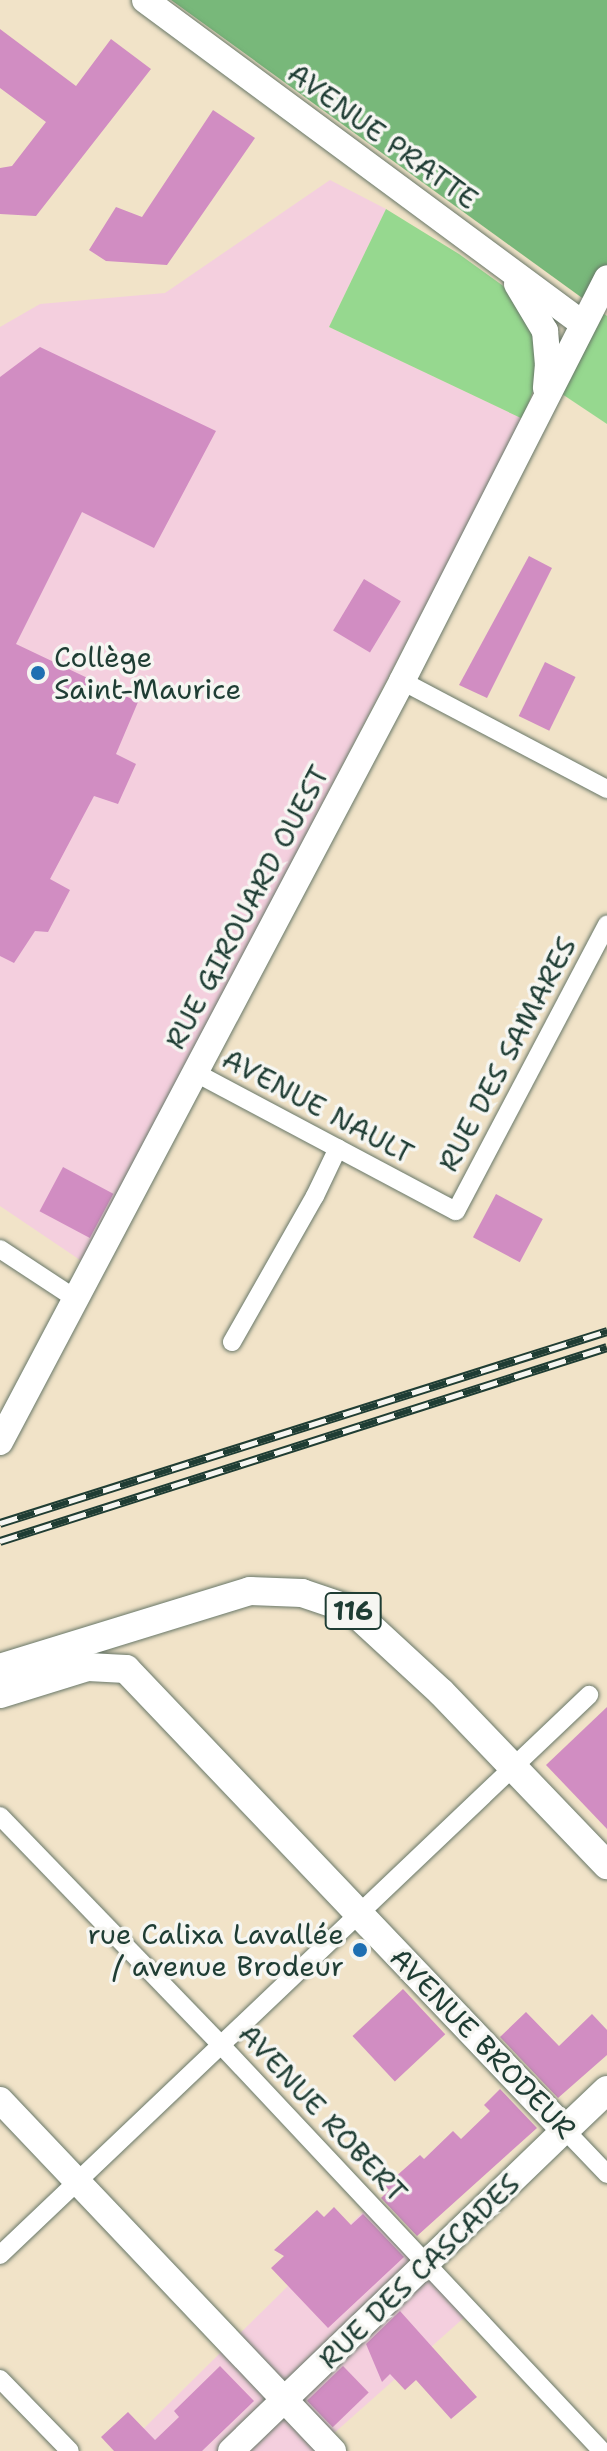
<!DOCTYPE html>
<html>
<head>
<meta charset="utf-8">
<style>
	body { margin:0 }
	#map { position:relative; width:607px; height:2451px; overflow:hidden; background:#f1e3c8; font-family:"Shantell Sans",sans-serif }
	div>[style] { position:absolute }
	[style*='--x'] { left:calc(var(--x)*1px); top:calc(var(--y)*1px); width:calc(var(--w)*1px); rotate:calc(var(--a)*1deg) }
	.built>* { inset:0; background:#f4cfde }
	.green>* { inset:0; background:#96d88f }
	.forest>* { inset:0; background:#78b87a }
	.building>* { inset:0; background:#d18dc2; transform-origin:0 0 }
	.roads { filter:drop-shadow(0 0 2px #687768) drop-shadow(0 0 2px #687768) }
	.street>* { height:18px; margin:-9px; padding:0 9px; transform-origin:9px; border-radius:9px; background:#fff }
	.secondary>* { height:26px; margin:-13px; padding:0 13px; transform-origin:13px; border-radius:13px; background:#fff }
	.primary>* { height:28px; margin:-14px; padding:0 14px; transform-origin:14px; border-radius:14px; background:#fff }
	.rail>* { height:9px; margin-top:-4.5px; transform-origin:0; background:repeating-linear-gradient(90deg,#f6f6f2 0 18px,#1f3d34 0 36px); box-sizing:border-box; border-block:2px solid #1f3d34 }
	.dots>* { width:22px; height:22px; translate:-50% -50%; box-sizing:border-box; border:4px solid #f6f6f2; border-radius:50% }
	span { translate:-50% -50%; white-space:nowrap; text-align:center; line-height:1.15; -webkit-text-stroke:7px #f6f6f2; paint-order:stroke }
	.shield-label span { padding:2px 6px; background:#f6f6f2; border:2px solid; border-radius:6px; -webkit-text-stroke-width:0 }
	.shield-label { font-size:26px; color:#1f3d34; font-weight:700 }
	.street-label { font-size:28px; color:#1f3d34 }
	.poi-label { font-size:28px; color:#1f3d34 }
	.left { translate:0 -50%; text-align:left }
	.right { translate:-100% -50%; text-align:right }
</style>
</head>
<body>
<div id="map">
	<div class="built">
		<div style="clip-path:polygon(330px 180px,386px 209px,329px 327px,523px 419px,83px 1262px,0 1206px,0 327px,40px 304px,165px 293px)"></div>
		<div style="clip-path:polygon(371px 2204px,467px 2315px,314px 2451px,121px 2451px)"></div>
	</div>
	<div class="green">
		<div style="clip-path:polygon(386px 209px,459px 254px,502px 285px,525px 308px,538px 332px,533px 391px,523px 419px,329px 327px)"></div>
		<div style="clip-path:polygon(596px 308px,607px 316px,607px 424px,556px 390px)"></div>
	</div>
	<div class="forest">
		<div style="clip-path:polygon(171px 0,607px 0,607px 287px,596px 308px)"></div>
	</div>
	<div class="building">
		<div style="clip-path:polygon(0 29px,76px 86px,111px 39px,151px 69px,36px 216px,0 214px,0 168px,12px 166px,46px 122px,0 88px)"></div>
		<div style="clip-path:polygon(213px 110px,255px 138px,167px 265px,106px 261px,89px 250px,116px 207px,142px 217px)"></div>
		<div style="clip-path:polygon(40px 347px,216px 431px,154px 548px,82px 512px,16px 644px,138px 702px,116px 754px,136px 764px,118px 804px,94px 796px,50px 879px,70px 890px,48px 932px,35px 931px,14px 963px,0 956px,0 377px)"></div>
		<div style="clip-path:polygon(529px 556px,552px 568px,487px 698px,459px 685px)"></div>
		<div style="left:364px;top:579px;width:43px;height:60px;rotate:31deg"></div>
		<div style="left:545px;top:662px;width:34px;height:60px;rotate:26deg"></div>
		<div style="left:63px;top:1167px;width:57px;height:50px;rotate:28deg"></div>
		<div style="left:496px;top:1194px;width:53px;height:49px;rotate:28deg"></div>
		<div style="clip-path:polygon(607px 1707px,607px 1829px,546px 1765px)"></div>
		<div style="left:403px;top:1989px;width:62px;height:69px;rotate:47deg"></div>
		<div style="clip-path:polygon(526px 2012px,559px 2046px,592px 2014px,607px 2030px,607px 2055px,558px 2098px,500px 2037px)"></div>
		<div style="clip-path:polygon(500px 2089px,537px 2128px,417px 2236px,381px 2198px,389px 2190px,385px 2186px,420px 2155px,424px 2159px,453px 2131px,461px 2139px,490px 2111px,484px 2105px)"></div>
		<div style="clip-path:polygon(334px 2207px,351px 2225px,363px 2214px,404px 2257px,328px 2328px,271px 2268px,284px 2256px,274px 2250px,317px 2210px,324px 2217px)"></div>
		<div style="clip-path:polygon(400px 2311px,477px 2397px,451px 2419px,416px 2380px,405px 2390px,390px 2374px,382px 2382px,366px 2344px)"></div>
		<div style="clip-path:polygon(220px 2366px,254px 2401px,202px 2451px,114px 2451px,101px 2437px,128px 2412px,155px 2440px,179px 2417px,174px 2411px)"></div>
		<div style="left:343px;top:2366px;width:37px;height:50px;rotate:46deg"></div>
	</div>
	<div class="roads">
		<div class="street">
			<div style="--x:402;--y:681;--w:232;--a:27.8"></div>
			<div style="--x:196;--y:1073;--w:294;--a:28"></div>
			<div style="--x:456;--y:1211;--w:324;--a:-62.2"></div>
			<div style="--x:0;--y:1249;--w:91;--a:33.3"></div>
			<div style="--x:232;--y:1342;--w:168;--a:-60.4"></div>
			<div style="--x:315;--y:1196;--w:53;--a:-64.4"></div>
			<div style="--x:0;--y:1816;--w:318;--a:46"></div>
			<div style="--x:221;--y:2045;--w:557;--a:46.82"></div>
			<div style="--x:565;--y:2130;--w:61;--a:46.3"></div>
			<div style="--x:0;--y:2255;--w:813;--a:-43.55"></div>
			<div style="--x:0;--y:2379;--w:100;--a:45.8"></div>
		</div>
		<div class="secondary">
			<div style="--x:145;--y:0;--w:545;--a:36.49"></div>
			<div style="--x:517;--y:284;--w:55;--a:59.2"></div>
			<div style="--x:545;--y:331;--w:33;--a:85"></div>
			<div style="--x:548;--y:364;--w:24;--a:95"></div>
			<div style="--x:0;--y:1442;--w:861;--a:-62.15"></div>
			<div style="--x:402;--y:681;--w:452;--a:-63"></div>
			<div style="--x:0;--y:2100;--w:484;--a:46.5"></div>
			<div style="--x:231;--y:2451;--w:463;--a:-43.9"></div>
		</div>
		<div class="primary">
			<div style="--x:0;--y:1668;--w:262;--a:-17.1"></div>
			<div style="--x:250;--y:1591;--w:52;--a:2.2"></div>
			<div style="--x:302;--y:1593;--w:53;--a:18.8"></div>
			<div style="--x:352;--y:1610;--w:121;--a:42.7"></div>
			<div style="--x:441;--y:1692;--w:240;--a:46.2"></div>
			<div style="--x:126;--y:1669;--w:637;--a:46.4"></div>
			<div style="--x:565;--y:2130;--w:58;--a:-43.6"></div>
			<div style="--x:0;--y:1694;--w:92;--a:-17.1"></div>
			<div style="--x:88;--y:1667;--w:38;--a:3"></div>
		</div>
	</div>
	<div class="rail">
		<div style="--x:0;--y:1523;--w:637;--a:-17.55"></div>
		<div style="--x:0;--y:1541;--w:637;--a:-17.72"></div>
	</div>
	<div class="dots">
		<div style="left:38px;top:673px;background:#1f6fb2"></div>
		<div style="left:360px;top:1950px;background:#1f6fb2"></div>
	</div>
	<div class="shield-label">
		<span style="left:353px;top:1611px">116</span>
	</div>
	<div class="street-label">
		<span style="left:383px;top:136px;rotate:36deg">AVENUE PRATTE</span>
		<span style="left:247px;top:907px;rotate:-62deg">RUE GIROUARD OUEST</span>
		<span style="left:507px;top:1054px;rotate:-62deg">RUE DES SAMARES</span>
		<span style="left:318px;top:1106px;rotate:28deg">AVENUE NAULT</span>
		<span style="left:483px;top:2043px;rotate:46deg">AVENUE BRODEUR</span>
		<span style="left:323px;top:2113px;rotate:47deg">AVENUE ROBERT</span>
		<span style="left:419px;top:2271px;rotate:-44deg">RUE DES CASCADES</span>
	</div>
	<div class="poi-label">
		<span class="left" style="left:54px;top:673px">Collège<br>Saint-Maurice</span>
		<span class="right" style="left:344px;top:1950px">rue Calixa Lavallée<br>/ avenue Brodeur</span>
	</div>
</div>
</body>
</html>
